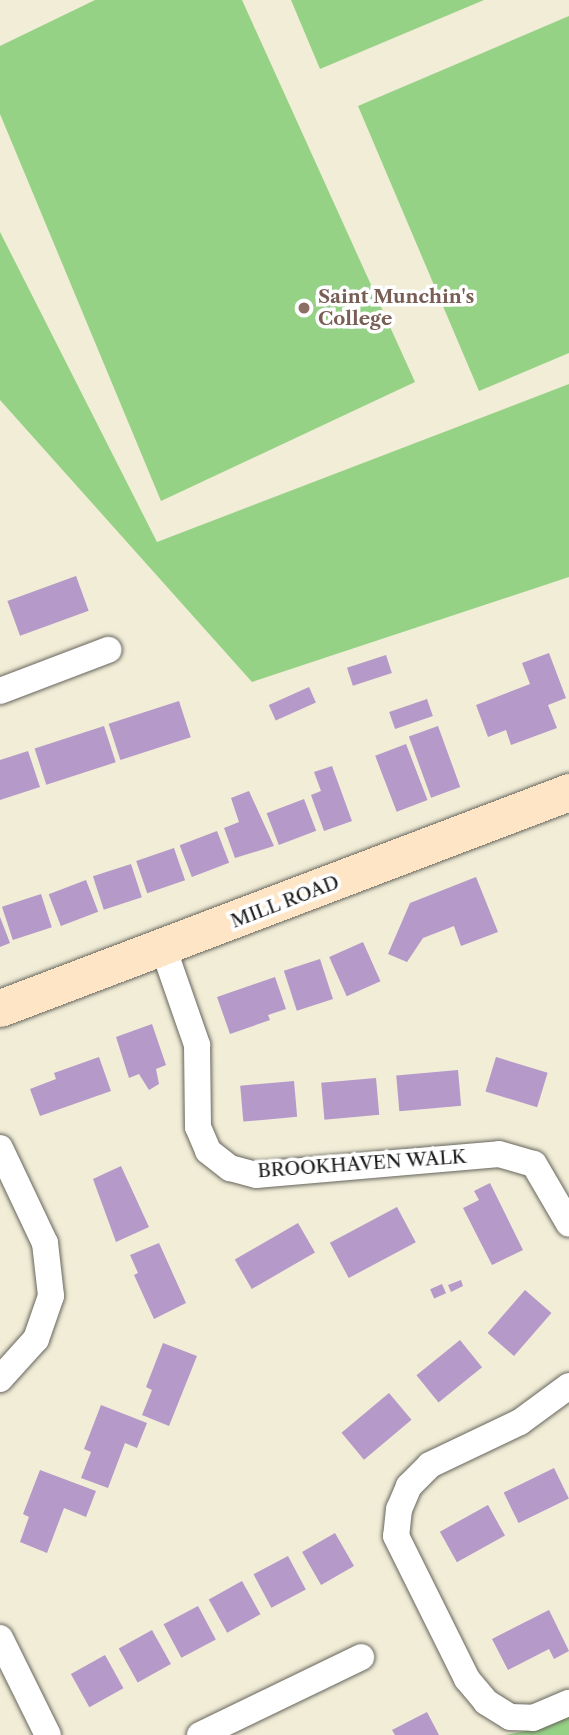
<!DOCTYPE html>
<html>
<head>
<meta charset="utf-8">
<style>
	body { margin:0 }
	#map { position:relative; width:569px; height:1735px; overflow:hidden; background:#f1edd7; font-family:"Libre Caslon Text",serif }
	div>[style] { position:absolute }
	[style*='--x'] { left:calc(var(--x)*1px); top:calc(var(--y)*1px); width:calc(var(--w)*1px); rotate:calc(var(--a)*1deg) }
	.green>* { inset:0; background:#96d286 }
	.building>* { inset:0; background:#b599c9; transform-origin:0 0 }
	.roads { filter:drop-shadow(0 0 2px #67655d) drop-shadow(0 0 2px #67655d) }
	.street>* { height:26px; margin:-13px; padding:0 13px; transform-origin:13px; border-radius:13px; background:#fff }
	.secondary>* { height:37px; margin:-18.5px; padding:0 18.5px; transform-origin:18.5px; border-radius:18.5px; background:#fde5c5 }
	.dots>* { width:19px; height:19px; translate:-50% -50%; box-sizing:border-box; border:4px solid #fff; border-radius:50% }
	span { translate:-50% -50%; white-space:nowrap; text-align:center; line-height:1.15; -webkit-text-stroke:7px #fff; paint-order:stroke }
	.education-label { font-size:19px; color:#785e54; font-weight:700 }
	.left { translate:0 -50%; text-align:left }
	.street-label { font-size:19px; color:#1c1c1c }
</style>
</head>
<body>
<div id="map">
	<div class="green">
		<div style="clip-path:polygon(95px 0,242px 0,415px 382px,161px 501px,0 114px,0 46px)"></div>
		<div style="clip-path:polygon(291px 0,484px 0,320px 69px)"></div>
		<div style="clip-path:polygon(569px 16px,569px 353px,479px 391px,358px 106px)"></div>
		<div style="clip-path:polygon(0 232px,157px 542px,569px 384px,569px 577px,252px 682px,0 400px)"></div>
		<div style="clip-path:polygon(569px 1715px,569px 1735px,505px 1735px,535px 1729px)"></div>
	</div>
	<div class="building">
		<div style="left:76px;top:576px;width:37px;height:73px;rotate:70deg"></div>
		<div style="clip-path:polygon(549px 653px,566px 698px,548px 705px,557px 728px,511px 745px,506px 730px,488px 737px,476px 705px,530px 684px,522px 663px)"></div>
		<div style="left:386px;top:655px;width:19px;height:41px;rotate:72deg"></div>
		<div style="left:309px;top:687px;width:17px;height:44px;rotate:66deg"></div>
		<div style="left:427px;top:699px;width:18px;height:40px;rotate:71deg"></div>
		<div style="left:179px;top:701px;width:38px;height:74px;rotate:72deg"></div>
		<div style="left:104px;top:726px;width:38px;height:73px;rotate:72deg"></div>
		<div style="left:438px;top:726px;width:65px;height:31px;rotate:70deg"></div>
		<div style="left:406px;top:744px;width:60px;height:33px;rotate:69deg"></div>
		<div style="clip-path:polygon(28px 751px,40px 787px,0 800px,0 760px)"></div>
		<div style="clip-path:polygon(332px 766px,352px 821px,324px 831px,311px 795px,321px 791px,314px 772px)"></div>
		<div style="clip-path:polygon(249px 791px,274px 846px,235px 858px,224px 828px,239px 822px,231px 798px)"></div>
		<div style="left:304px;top:799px;width:34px;height:40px;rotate:69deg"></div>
		<div style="left:217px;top:831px;width:34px;height:40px;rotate:69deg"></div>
		<div style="left:174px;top:848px;width:34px;height:40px;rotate:71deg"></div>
		<div style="left:131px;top:864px;width:35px;height:40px;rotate:72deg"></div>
		<div style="clip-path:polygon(476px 877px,498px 932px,461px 946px,454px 926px,423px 938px,407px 962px,388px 954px,410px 903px)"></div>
		<div style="left:86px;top:880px;width:34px;height:40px;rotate:69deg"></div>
		<div style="left:41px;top:894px;width:35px;height:41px;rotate:72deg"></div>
		<div style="clip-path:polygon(0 917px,10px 943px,0 947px)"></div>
		<div style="left:363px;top:942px;width:43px;height:37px;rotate:66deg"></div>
		<div style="left:320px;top:959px;width:42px;height:38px;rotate:72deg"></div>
		<div style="clip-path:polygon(275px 977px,286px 1009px,268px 1015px,270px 1020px,230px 1034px,217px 997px)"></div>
		<div style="clip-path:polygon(152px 1024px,166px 1065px,156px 1069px,159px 1084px,149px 1090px,139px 1074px,129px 1078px,116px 1037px)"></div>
		<div style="clip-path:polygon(99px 1057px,111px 1091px,40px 1116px,30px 1089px,56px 1079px,54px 1073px)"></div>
		<div style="left:496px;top:1057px;width:54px;height:36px;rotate:17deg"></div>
		<div style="left:458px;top:1070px;width:36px;height:62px;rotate:85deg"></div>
		<div style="left:376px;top:1078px;width:37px;height:55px;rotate:85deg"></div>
		<div style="left:294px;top:1081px;width:36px;height:54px;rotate:85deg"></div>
		<div style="clip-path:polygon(121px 1166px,149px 1227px,116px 1242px,93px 1179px)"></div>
		<div style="clip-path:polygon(490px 1183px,523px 1250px,492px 1265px,463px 1208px,479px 1200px,474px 1191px)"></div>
		<div style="left:397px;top:1207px;width:40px;height:76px;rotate:62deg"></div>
		<div style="left:298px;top:1223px;width:34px;height:73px;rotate:60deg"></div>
		<div style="clip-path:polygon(159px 1243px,186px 1303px,154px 1319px,134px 1275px,138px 1273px,130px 1255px)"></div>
		<div style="clip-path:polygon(461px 1280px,463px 1286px,451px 1292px,448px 1285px)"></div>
		<div style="left:442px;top:1284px;width:10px;height:13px;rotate:66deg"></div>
		<div style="left:525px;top:1290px;width:35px;height:57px;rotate:41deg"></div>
		<div style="left:460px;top:1340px;width:35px;height:56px;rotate:51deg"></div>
		<div style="clip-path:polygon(163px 1343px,197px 1356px,169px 1426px,142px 1415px,152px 1390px,146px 1387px)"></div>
		<div style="left:389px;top:1393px;width:35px;height:62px;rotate:50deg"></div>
		<div style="clip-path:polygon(101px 1405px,147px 1423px,137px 1448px,125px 1443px,108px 1488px,81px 1478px,91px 1452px,84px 1449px)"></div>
		<div style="left:554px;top:1468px;width:34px;height:56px;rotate:64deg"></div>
		<div style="clip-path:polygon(40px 1470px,96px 1491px,86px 1517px,64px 1508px,47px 1553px,20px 1542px,29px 1517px,23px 1514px)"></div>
		<div style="left:488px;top:1505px;width:35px;height:55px;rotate:61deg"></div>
		<div style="left:335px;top:1533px;width:38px;height:38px;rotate:60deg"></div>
		<div style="left:288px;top:1556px;width:38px;height:39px;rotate:62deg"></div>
		<div style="left:242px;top:1581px;width:38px;height:38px;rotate:61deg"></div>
		<div style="left:198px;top:1606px;width:38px;height:39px;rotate:62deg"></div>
		<div style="clip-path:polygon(549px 1610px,569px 1651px,554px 1659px,549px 1649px,508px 1670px,492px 1639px)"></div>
		<div style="left:152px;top:1630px;width:39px;height:38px;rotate:61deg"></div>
		<div style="left:105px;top:1655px;width:38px;height:39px;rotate:61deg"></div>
		<div style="clip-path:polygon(427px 1712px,439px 1735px,395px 1735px,392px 1730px)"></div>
	</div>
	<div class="roads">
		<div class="street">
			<div style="--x:0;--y:691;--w:116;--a:-20.8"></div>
			<div style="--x:164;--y:950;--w:101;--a:70.8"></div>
			<div style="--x:197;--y:1045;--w:82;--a:89.3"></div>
			<div style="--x:198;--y:1127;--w:26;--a:67"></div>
			<div style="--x:208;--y:1151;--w:28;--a:38"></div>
			<div style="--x:230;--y:1168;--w:27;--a:15"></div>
			<div style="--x:256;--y:1175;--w:244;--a:-4.9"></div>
			<div style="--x:499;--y:1154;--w:36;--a:16"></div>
			<div style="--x:534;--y:1164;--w:69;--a:59.7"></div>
			<div style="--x:0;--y:1148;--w:105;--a:64.7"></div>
			<div style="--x:45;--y:1243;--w:53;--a:83.5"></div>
			<div style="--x:51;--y:1296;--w:46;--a:109.2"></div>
			<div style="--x:36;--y:1339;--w:54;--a:132"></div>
			<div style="--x:569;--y:1386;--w:61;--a:143.7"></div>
			<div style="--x:520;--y:1422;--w:100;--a:154.5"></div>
			<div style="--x:430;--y:1465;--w:30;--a:135"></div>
			<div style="--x:409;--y:1486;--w:25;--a:113"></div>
			<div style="--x:399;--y:1509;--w:27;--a:96"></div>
			<div style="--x:396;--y:1536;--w:160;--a:63.6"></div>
			<div style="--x:467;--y:1679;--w:30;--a:50"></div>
			<div style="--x:486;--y:1702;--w:28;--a:32"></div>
			<div style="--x:510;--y:1717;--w:23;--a:2"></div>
			<div style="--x:533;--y:1718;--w:39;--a:-23"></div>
			<div style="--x:0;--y:1638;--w:108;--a:63.7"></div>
			<div style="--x:200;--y:1735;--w:179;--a:-25.8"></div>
		</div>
		<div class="secondary">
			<div style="--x:0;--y:1008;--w:609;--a:-20.79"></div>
		</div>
	</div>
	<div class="dots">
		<div style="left:304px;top:308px;background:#8d6e63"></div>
	</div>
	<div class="education-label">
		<span class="left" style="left:318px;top:308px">Saint Munchin's<br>College</span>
	</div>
	<div class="street-label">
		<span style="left:285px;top:902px;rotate:-21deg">MILL ROAD</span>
		<span style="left:362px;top:1164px;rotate:-4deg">BROOKHAVEN WALK</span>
	</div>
</div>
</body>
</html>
